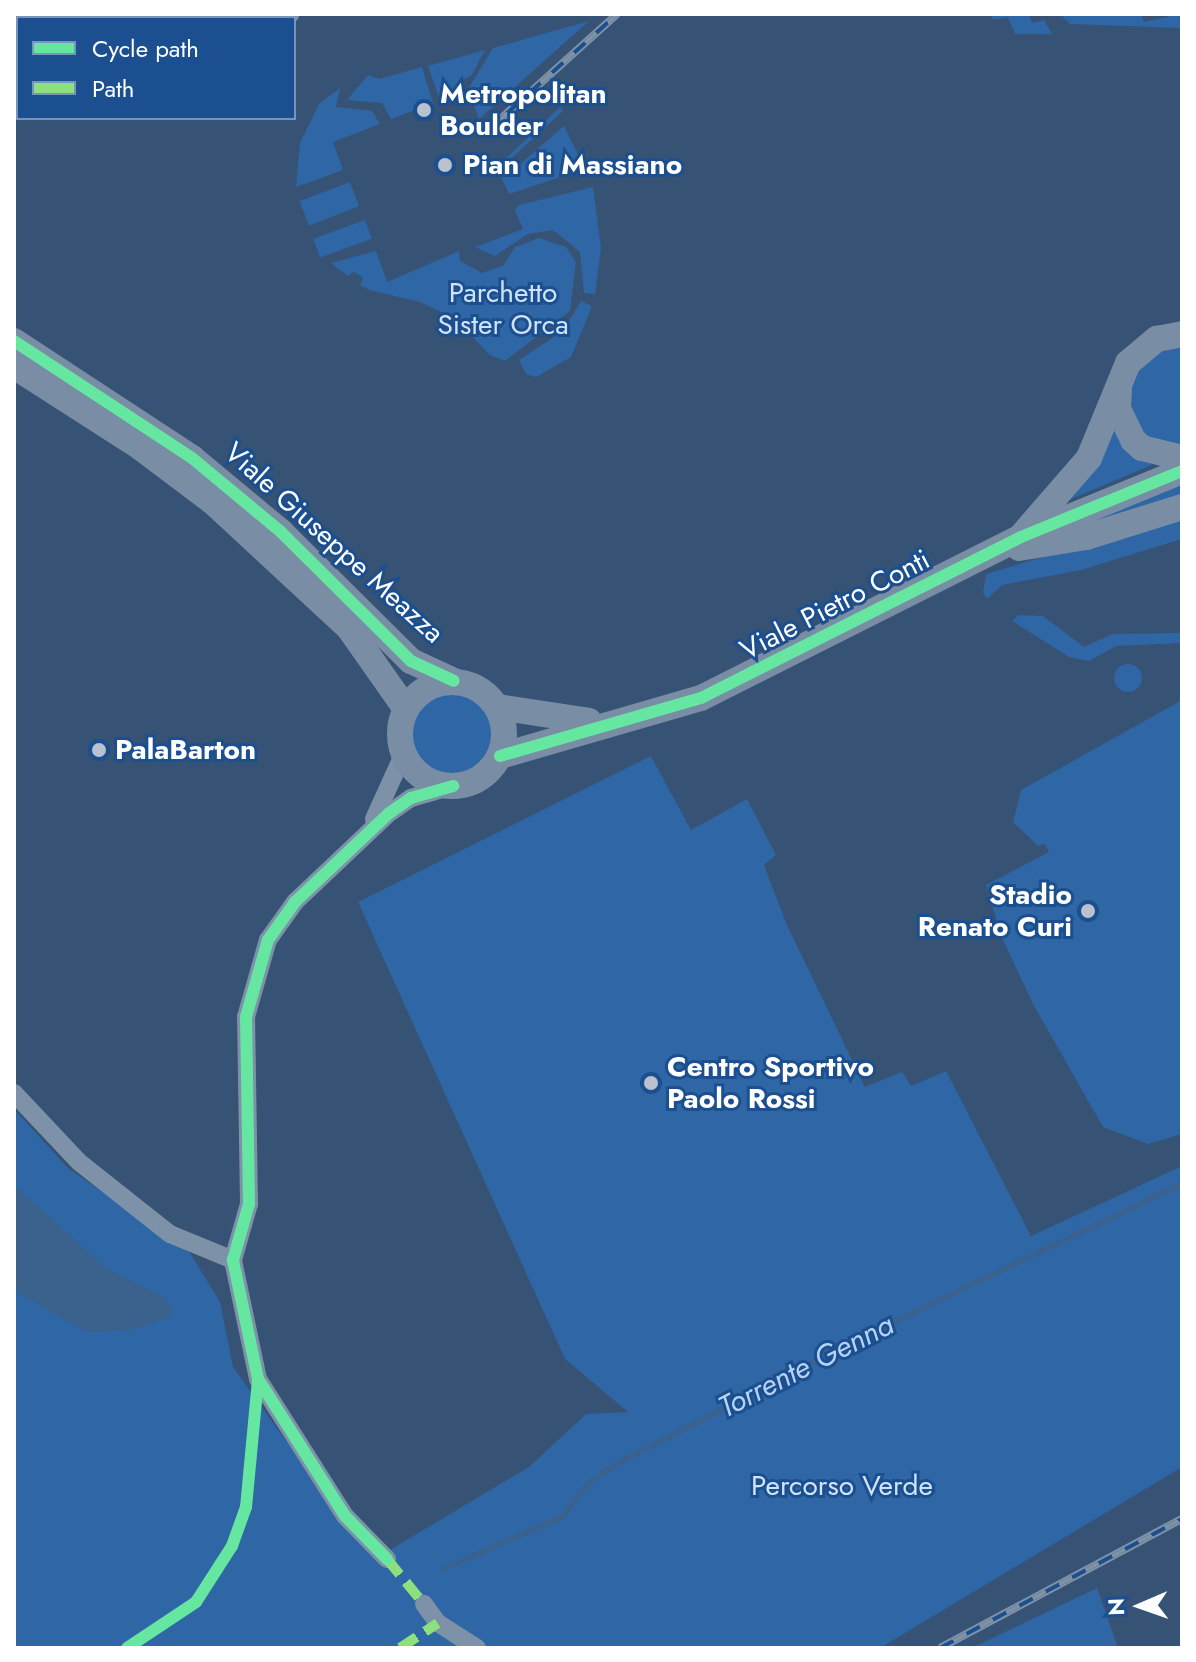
<!DOCTYPE html>
<html>
<head>
<meta charset="utf-8">
<style>
	body { margin:0 }
	#map { position:relative; width:1196px; height:1662px; overflow:hidden; background:#365274; font-family:Jost,sans-serif }
	div>[style] { position:absolute }
	[style*='--x'] { left:calc(var(--x)*1px); top:calc(var(--y)*1px); width:calc(var(--w)*1px); rotate:calc(var(--a)*1deg) }
	.green>* { inset:0; background:#2f66a5; transform-origin:0 0 }
	.round { border-radius:50% }
	.water>* { inset:0; background:#3b618d }
	.stream>* { height:5px; margin:-2.5px; padding:0 2.5px; transform-origin:2.5px; border-radius:2.5px; background:#3b618d }
	.street>* { height:18px; margin:-9px; padding:0 9px; transform-origin:9px; border-radius:9px; background:#7d92a8 }
	.secondary>* { height:26px; margin:-13px; padding:0 13px; transform-origin:13px; border-radius:13px; background:#798da4 }
	.secondary>.ring { margin:-13px; padding:0; box-sizing:content-box; background:none; border:26px solid #798da4; border-radius:50% }
	.rail>* { height:8px; margin-top:-4px; transform-origin:0; background:repeating-linear-gradient(90deg,#1b4f8f 0 15px,#7e92a7 0 30px); box-sizing:border-box; border-block:2px solid #7e92a7 }
	.quiet>* { height:10px; margin-top:-5px; transform-origin:0; background:repeating-linear-gradient(90deg,#8de07e 0 20px,transparent 0 30px) }
	.cycleway>* { height:12px; margin:-6px; padding:0 6px; transform-origin:6px; border-radius:6px; background:#66e7a1 }
	.dots>* { width:22px; height:22px; translate:-50% -50%; box-sizing:border-box; border:4px solid #1b4f8f; border-radius:50% }
	span { translate:-50% -50%; white-space:nowrap; text-align:center; line-height:1.15; -webkit-text-stroke:6px #1b4f8f; paint-order:stroke }
	.poi-label { font-size:28px; color:#fff; font-weight:700 }
	.left { translate:0 -50%; text-align:left }
	.right { translate:-100% -50%; text-align:right }
	.park-label { font-size:28px; color:#cfe3fa }
	.street-label { font-size:28px; color:#fff }
	.water-label { font-size:30px; color:#b5d3f5; font-style:italic }
	.frame { position:absolute; inset:0; border:16px solid #fff; pointer-events:none }
	.legend { position:absolute; left:16px; top:16px; width:280px; height:104px; box-sizing:border-box; background:#1b4f8f; border:2px solid #7695bc; margin:0; padding:10px 14px; list-style:none; font-size:24px; color:#fff }
	.legend li { display:flex; align-items:center; gap:16px; height:40px }
	.legend b { width:40px; border:2px solid #7695bc }
	.north { position:absolute; left:1100px; top:1566px; width:80px; height:80px; -webkit-text-stroke:6px #1b4f8f; paint-order:stroke; rotate:268deg; font-size:22px; font-weight:700; line-height:32px; text-align:center; color:#fff }
	.north::after { content:''; display:block; margin:auto; width:28px; height:36px; background:#fff; clip-path:polygon(50% 0,100% 100%,50% 72%,0 100%) }
</style>
</head>
<body>
<div id="map">
	<div class="green">
		<div style="clip-path:polygon(991px 14px,1029px 14px,1032px 23px,1044px 20px,1052px 34px,1015px 34px,1008px 17px,993px 20px)"></div>
		<div style="clip-path:polygon(1060px 14px,1141px 14px,1144px 22px,1179px 14px,1182px 28px,1070px 24px)"></div>
		<div style="clip-path:polygon(589px 21px,479px 119px,468px 89px,493px 48px)"></div>
		<div style="clip-path:polygon(485px 50px,472px 75px,459px 82px,459px 93px,440px 100px,428px 66px)"></div>
		<div style="clip-path:polygon(422px 67px,433px 103px,391px 119px,382px 103px,347px 100px,368px 75px,379px 79px)"></div>
		<div style="clip-path:polygon(340px 88px,336px 107px,372px 111px,380px 124px,333px 142px,343px 170px,296px 187px,300px 143px,319px 104px)"></div>
		<div style="clip-path:polygon(560px 107px,563px 111px,506px 163px,511px 172px,564px 126px,585px 169px,509px 194px,497px 167px)"></div>
		<div style="left:350px;top:182px;width:26px;height:54px;rotate:69deg"></div>
		<div style="clip-path:polygon(593px 187px,601px 248px,595px 294px,584px 293px,580px 252px,553px 230px,528px 234px,495px 256px,475px 247px,523px 229px,515px 210px,519px 205px)"></div>
		<div style="left:365px;top:220px;width:20px;height:55px;rotate:70deg"></div>
		<div style="clip-path:polygon(539px 238px,566px 247px,576px 262px,570px 311px,505px 361px,490px 355px,454px 318px,420px 302px,369px 290px,360px 285px,363px 278px,354px 272px,348px 276px,331px 263px,376px 251px,387px 282px,459px 251px,460px 261px,482px 273px,503px 266px,515px 247px)"></div>
		<div style="clip-path:polygon(581px 301px,592px 306px,571px 357px,536px 377px,526px 374px,519px 360px,563px 331px)"></div>
		<div style="clip-path:polygon(1182px 345px,1182px 444px,1164px 443px,1146px 436px,1126px 415px,1131px 375px,1163px 349px)"></div>
		<div style="clip-path:polygon(1112px 430px,1152px 465px,1066px 501px)"></div>
		<div style="clip-path:polygon(1182px 483px,1182px 499px,1057px 535px)"></div>
		<div style="clip-path:polygon(1182px 516px,1182px 539px,1081px 570px,1002px 585px,987px 599px,983px 593px,986px 574px)"></div>
		<div style="clip-path:polygon(1019px 615px,1043px 616px,1084px 647px,1112px 634px,1182px 633px,1182px 643px,1116px 646px,1089px 661px,1069px 657px,1012px 621px)"></div>
		<div class="round" style="left:1114px;top:664px;width:28px;height:28px"></div>
		<div class="round" style="left:410px;top:692px;width:84px;height:84px"></div>
		<div style="clip-path:polygon(1182px 700px,1182px 1134px,1148px 1144px,1103px 1127px,1033px 1004px,1002px 938px,986px 885px,1049px 852px,1045px 844px,1038px 846px,1013px 822px,1021px 790px)"></div>
		<div style="clip-path:polygon(651px 756px,691px 830px,747px 799px,776px 855px,764px 865px,787px 925px,865px 1087px,902px 1072px,911px 1086px,946px 1071px,1031px 1236px,1182px 1166px,1182px 1467px,880px 1648px,14px 1648px,14px 1109px,68px 1168px,190px 1253px,220px 1302px,233px 1367px,321px 1490px,383px 1554px,529px 1467px,586px 1414px,628px 1412px,565px 1359px,358px 902px)"></div>
		<div style="clip-path:polygon(1097px 1588px,1118px 1648px,971px 1648px,978px 1645px)"></div>
	</div>
	<div class="water">
		<div style="clip-path:polygon(14px 1185px,107px 1269px,165px 1298px,172px 1308px,170px 1317px,130px 1330px,86px 1332px,14px 1290px)"></div>
	</div>
	<div class="stream">
		<div style="--x:444;--y:1568;--w:129;--a:-23.8"></div>
		<div style="--x:562;--y:1516;--w:42;--a:-51.8"></div>
		<div style="--x:588;--y:1483;--w:33;--a:-35"></div>
		<div style="--x:615;--y:1464;--w:284;--a:-27.3"></div>
		<div style="--x:867;--y:1334;--w:349;--a:-25.6"></div>
	</div>
	<div class="street">
		<div style="--x:186;--y:18;--w:14;--a:-17"></div>
		<div style="--x:277;--y:18;--w:14;--a:-17"></div>
		<div style="--x:14;--y:69;--w:4;--a:-27"></div>
		<div style="--x:14;--y:98;--w:4;--a:-27"></div>
		<div style="--x:374;--y:819;--w:72;--a:-65.6"></div>
		<div style="--x:14;--y:1093;--w:95;--a:46.7"></div>
		<div style="--x:79;--y:1162;--w:116;--a:38.4"></div>
		<div style="--x:170;--y:1234;--w:68;--a:22.4"></div>
		<div style="--x:387;--y:1559;--w:60;--a:-134.3"></div>
		<div style="--x:345;--y:1516;--w:162;--a:-122.4"></div>
		<div style="--x:258;--y:1379;--w:122;--a:-101.9"></div>
		<div style="--x:233;--y:1260;--w:58;--a:-74.1"></div>
		<div style="--x:249;--y:1204;--w:187;--a:-90.9"></div>
		<div style="--x:246;--y:1017;--w:80;--a:-74.1"></div>
		<div style="--x:268;--y:940;--w:47;--a:-54.6"></div>
		<div style="--x:295;--y:902;--w:128;--a:-43.4"></div>
		<div style="--x:388;--y:814;--w:28;--a:-35"></div>
		<div style="--x:411;--y:798;--w:44;--a:-15.9"></div>
		<div style="--x:424;--y:1604;--w:24;--a:54"></div>
		<div style="--x:438;--y:1623;--w:46;--a:32.7"></div>
	</div>
	<div class="secondary">
		<div style="--x:14;--y:341;--w:213;--a:33.3"></div>
		<div style="--x:192;--y:458;--w:116;--a:39.7"></div>
		<div style="--x:281;--y:532;--w:183;--a:44.8"></div>
		<div style="--x:411;--y:661;--w:47;--a:24.9"></div>
		<div style="--x:14;--y:366;--w:150;--a:32.7"></div>
		<div style="--x:140;--y:447;--w:91;--a:37"></div>
		<div style="--x:213;--y:502;--w:185;--a:42.8"></div>
		<div style="--x:349;--y:628;--w:99;--a:54.9"></div>
		<div style="--x:1119;--y:389;--w:20;--a:93"></div>
		<div style="--x:1118;--y:409;--w:34;--a:64"></div>
		<div style="--x:1133;--y:440;--w:12;--a:42"></div>
		<div style="--x:1142;--y:448;--w:41;--a:14"></div>
		<div style="--x:1023;--y:534;--w:101;--a:-49"></div>
		<div style="--x:1089;--y:458;--w:103;--a:-67.7"></div>
		<div style="--x:1128;--y:363;--w:38;--a:-40"></div>
		<div style="--x:1157;--y:339;--w:25;--a:-11"></div>
		<div style="--x:1019;--y:548;--w:68;--a:-9.3"></div>
		<div style="--x:1086;--y:537;--w:101;--a:-17.4"></div>
		<div class="ring" style="left:400px;top:682px;width:78px;height:78px"></div>
		<div style="--x:498;--y:707;--w:92;--a:8.7"></div>
		<div style="--x:500;--y:756;--w:209;--a:-16.1"></div>
		<div style="--x:701;--y:698;--w:358;--a:-26.7"></div>
		<div style="--x:1021;--y:537;--w:174;--a:-22.3"></div>
	</div>
	<div class="rail">
		<div style="--x:485;--y:133;--w:178;--a:-42"></div>
		<div style="--x:940;--y:1648;--w:274;--a:-28.1"></div>
	</div>
	<div class="quiet">
		<div style="--x:387;--y:1559;--w:58;--a:50.6"></div>
		<div style="--x:400;--y:1648;--w:45;--a:-33.3"></div>
	</div>
	<div class="cycleway">
		<div style="--x:14;--y:341;--w:213;--a:33.3"></div>
		<div style="--x:192;--y:458;--w:116;--a:39.7"></div>
		<div style="--x:281;--y:532;--w:183;--a:44.8"></div>
		<div style="--x:411;--y:661;--w:47;--a:24.9"></div>
		<div style="--x:500;--y:756;--w:209;--a:-16.1"></div>
		<div style="--x:701;--y:698;--w:358;--a:-26.7"></div>
		<div style="--x:1021;--y:537;--w:174;--a:-22.3"></div>
		<div style="--x:387;--y:1559;--w:60;--a:-134.3"></div>
		<div style="--x:345;--y:1516;--w:162;--a:-122.4"></div>
		<div style="--x:258;--y:1379;--w:122;--a:-101.9"></div>
		<div style="--x:233;--y:1260;--w:58;--a:-74.1"></div>
		<div style="--x:249;--y:1204;--w:187;--a:-90.9"></div>
		<div style="--x:246;--y:1017;--w:80;--a:-74.1"></div>
		<div style="--x:268;--y:940;--w:47;--a:-54.6"></div>
		<div style="--x:295;--y:902;--w:128;--a:-43.4"></div>
		<div style="--x:388;--y:814;--w:28;--a:-35"></div>
		<div style="--x:411;--y:798;--w:44;--a:-15.9"></div>
		<div style="--x:127;--y:1648;--w:83;--a:-33.7"></div>
		<div style="--x:196;--y:1602;--w:67;--a:-57.3"></div>
		<div style="--x:232;--y:1546;--w:41;--a:-70.3"></div>
		<div style="--x:246;--y:1507;--w:129;--a:-84.6"></div>
	</div>
	<div class="dots">
		<div style="left:424px;top:110px;background:#b9c2ce"></div>
		<div style="left:445px;top:165px;background:#b9c2ce"></div>
		<div style="left:99px;top:750px;background:#b9c2ce"></div>
		<div style="left:1088px;top:911px;background:#b9c2ce"></div>
		<div style="left:651px;top:1083px;background:#b9c2ce"></div>
	</div>
	<div class="poi-label">
		<span class="left" style="left:440px;top:110px">Metropolitan<br>Boulder</span>
		<span class="left" style="left:463px;top:165px">Pian di Massiano</span>
		<span class="left" style="left:115px;top:750px">PalaBarton</span>
		<span class="right" style="left:1072px;top:911px">Stadio<br>Renato Curi</span>
		<span class="left" style="left:667px;top:1083px">Centro Sportivo<br>Paolo Rossi</span>
	</div>
	<div class="park-label">
		<span style="left:503px;top:309px">Parchetto<br>Sister Orca</span>
		<span style="left:842px;top:1486px">Percorso Verde</span>
	</div>
	<div class="street-label">
		<span style="left:334px;top:543px;rotate:42deg">Viale Giuseppe Meazza</span>
		<span style="left:835px;top:605px;rotate:-27deg">Viale Pietro Conti</span>
	</div>
	<div class="water-label">
		<span style="left:806px;top:1366px;rotate:-27deg">Torrente Genna</span>
	</div>
	<div class="frame"></div>
	<ul class="legend">
	<li><b style="height:10px;background:#66e7a1"></b>Cycle path</li>
	<li><b style="height:10px;background:#8de07e"></b>Path</li>
	</ul>
	<div class="north">N</div>
</div>
</body>
</html>
